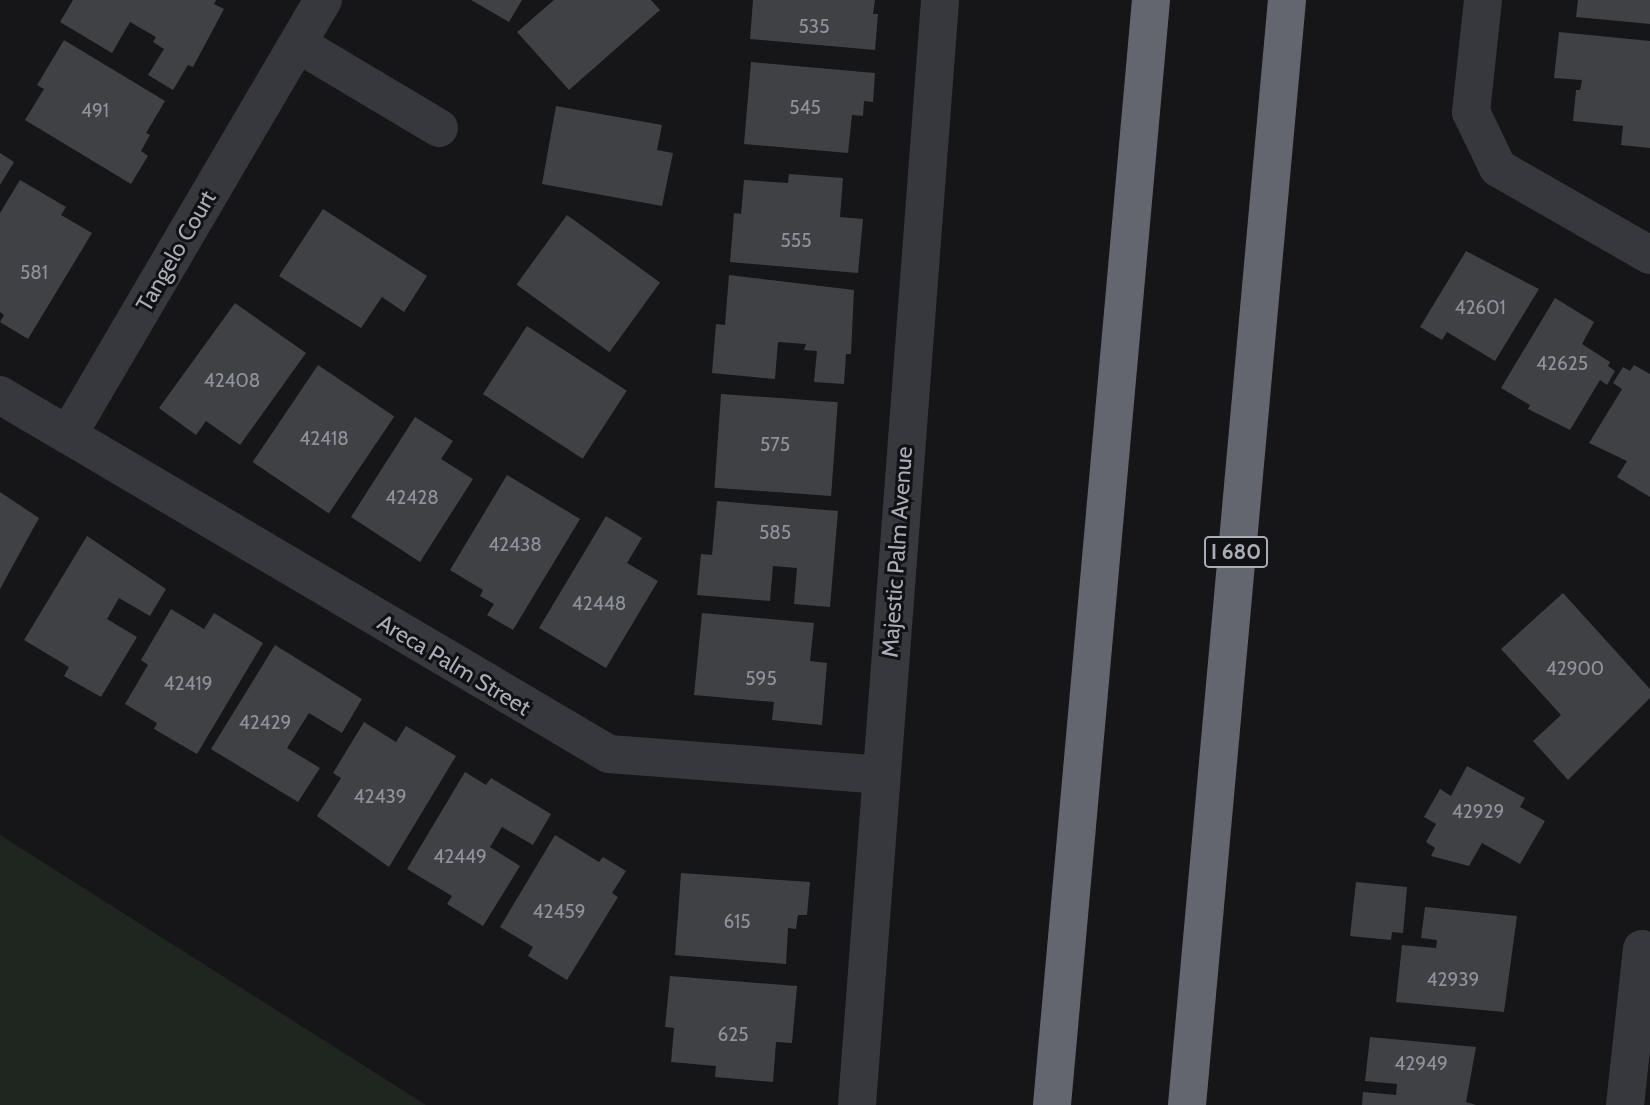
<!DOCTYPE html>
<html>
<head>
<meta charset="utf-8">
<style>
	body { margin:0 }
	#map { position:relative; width:1650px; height:1105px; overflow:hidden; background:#161618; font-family:Cabin,sans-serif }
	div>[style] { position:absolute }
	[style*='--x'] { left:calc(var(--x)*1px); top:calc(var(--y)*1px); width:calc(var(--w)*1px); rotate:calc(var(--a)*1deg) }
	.green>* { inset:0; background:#1e261f }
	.building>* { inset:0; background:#404145; transform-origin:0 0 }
	.street>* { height:38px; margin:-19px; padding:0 19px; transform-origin:19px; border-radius:19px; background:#37383d }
	.highway>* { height:38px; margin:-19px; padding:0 19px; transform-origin:19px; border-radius:19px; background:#63666e }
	span { translate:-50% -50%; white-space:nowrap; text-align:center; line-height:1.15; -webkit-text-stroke:6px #111113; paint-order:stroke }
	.number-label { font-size:19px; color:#8e929b }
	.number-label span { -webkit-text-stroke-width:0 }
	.shield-label span { padding:2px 5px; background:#111113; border:2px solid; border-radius:5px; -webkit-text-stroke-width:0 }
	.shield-label { font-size:21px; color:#a8adb8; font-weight:700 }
	.street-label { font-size:23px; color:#a8adb8 }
</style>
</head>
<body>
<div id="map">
	<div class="green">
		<div style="clip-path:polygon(0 835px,426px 1105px,0 1105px)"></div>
	</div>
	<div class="building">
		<div style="clip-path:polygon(73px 0,216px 0,214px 4px,224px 9px,193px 67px,188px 65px,173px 90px,148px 75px,164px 49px,153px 42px,156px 37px,130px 22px,112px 53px,60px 22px)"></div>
		<div style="clip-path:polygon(471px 0,522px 0,509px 22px)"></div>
		<div style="clip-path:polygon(554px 0,651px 0,660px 10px,569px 90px,517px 32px)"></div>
		<div style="clip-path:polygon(753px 0,875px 0,873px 14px,878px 14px,875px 50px,750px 39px)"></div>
		<div style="clip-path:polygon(1578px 0,1650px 0,1650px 24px,1576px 17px)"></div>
		<div style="clip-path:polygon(1559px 32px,1650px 41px,1650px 148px,1621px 145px,1623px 126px,1573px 121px,1576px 90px,1580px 90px,1582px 80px,1554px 78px)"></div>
		<div style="clip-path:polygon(64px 40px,165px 101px,146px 133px,150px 135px,141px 151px,148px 156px,131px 184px,25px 120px,44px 89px,37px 85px)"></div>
		<div style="clip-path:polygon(751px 62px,875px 73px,873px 102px,864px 101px,863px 116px,852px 115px,848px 153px,744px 144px)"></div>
		<div style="clip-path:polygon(556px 106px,662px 125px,657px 150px,673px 153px,662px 206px,542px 184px)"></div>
		<div style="clip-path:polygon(0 153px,14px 162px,0 185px)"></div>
		<div style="clip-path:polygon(789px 174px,843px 178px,840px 217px,863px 219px,858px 273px,730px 262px,734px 213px,741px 214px,744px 180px,788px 183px)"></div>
		<div style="clip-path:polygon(20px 180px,66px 207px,61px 215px,92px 233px,28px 339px,0 322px,4px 315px,0 312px,0 213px)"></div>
		<div style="clip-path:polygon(323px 209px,427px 276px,404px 312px,382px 297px,361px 328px,279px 276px)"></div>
		<div style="left:567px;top:215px;width:115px;height:86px;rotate:36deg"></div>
		<div style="clip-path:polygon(1466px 251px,1539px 289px,1495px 361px,1447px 332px,1442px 340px,1420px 327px)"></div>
		<div style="clip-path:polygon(729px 275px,854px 290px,851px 354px,846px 354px,844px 384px,814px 382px,817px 351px,804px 350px,806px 344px,778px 342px,775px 379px,712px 373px,716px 324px,725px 325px)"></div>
		<div style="clip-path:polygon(1555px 298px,1594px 322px,1582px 344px,1610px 362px,1608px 366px,1615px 371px,1607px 385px,1600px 380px,1570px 430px,1528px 409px,1530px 405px,1501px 388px)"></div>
		<div style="clip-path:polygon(235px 303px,306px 353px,240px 445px,206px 421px,196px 435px,159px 408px)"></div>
		<div style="left:527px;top:326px;width:119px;height:81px;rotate:33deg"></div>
		<div style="left:318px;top:365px;width:92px;height:117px;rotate:34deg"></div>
		<div style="clip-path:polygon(1634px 365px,1650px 374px,1650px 497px,1617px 477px,1627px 461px,1589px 443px,1622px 389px,1613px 383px,1623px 367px,1630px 371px)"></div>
		<div style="left:721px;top:394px;width:117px;height:94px;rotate:4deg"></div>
		<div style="clip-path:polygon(415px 417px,453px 441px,441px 459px,473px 479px,420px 562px,351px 517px)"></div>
		<div style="clip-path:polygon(507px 475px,580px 519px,513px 630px,487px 615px,494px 604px,480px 596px,483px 590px,450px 570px)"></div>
		<div style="clip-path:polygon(0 492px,39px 518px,0 589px)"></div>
		<div style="clip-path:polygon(717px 501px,838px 511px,830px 607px,794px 604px,797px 568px,773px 566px,770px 601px,697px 595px,701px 554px,712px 555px)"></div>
		<div style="clip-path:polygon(606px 516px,642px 538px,627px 563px,658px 581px,606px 668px,539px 628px)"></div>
		<div style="clip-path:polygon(87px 536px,166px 589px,150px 616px,119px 598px,107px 619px,137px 637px,101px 697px,64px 676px,69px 667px,24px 640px)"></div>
		<div style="clip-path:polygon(1563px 593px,1650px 689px,1650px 698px,1568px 780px,1533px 741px,1561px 715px,1501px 649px)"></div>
		<div style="clip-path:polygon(171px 609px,204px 629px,214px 613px,263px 643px,197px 754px,154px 729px,157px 723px,125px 704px,148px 665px,141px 660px)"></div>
		<div style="clip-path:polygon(702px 613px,814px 623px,810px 661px,827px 663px,822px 725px,772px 720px,774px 702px,694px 695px)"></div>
		<div style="clip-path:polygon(275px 645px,362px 699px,342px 733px,309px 713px,287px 748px,320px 768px,298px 802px,211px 749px)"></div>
		<div style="clip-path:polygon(364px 722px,396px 742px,406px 726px,456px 756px,389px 867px,317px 816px,341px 778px,333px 773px)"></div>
		<div style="clip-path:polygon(1467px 766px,1525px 798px,1520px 807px,1545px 821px,1520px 864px,1482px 843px,1469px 866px,1431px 856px,1435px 848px,1426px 842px,1436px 824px,1424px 817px,1440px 789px,1451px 796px)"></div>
		<div style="clip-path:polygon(465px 772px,486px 785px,491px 778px,551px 814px,533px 845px,502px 827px,490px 847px,520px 866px,483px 926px,447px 904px,452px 896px,407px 869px)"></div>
		<div style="clip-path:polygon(555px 835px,599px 862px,603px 857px,626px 871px,612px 893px,618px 897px,567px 980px,528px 956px,533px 947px,500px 927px)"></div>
		<div style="clip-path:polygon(681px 873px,810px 882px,807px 915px,798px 915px,796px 929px,788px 928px,786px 964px,675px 955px)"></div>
		<div style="clip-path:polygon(1356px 882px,1407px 887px,1403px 933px,1392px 932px,1391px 940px,1350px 936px)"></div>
		<div style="clip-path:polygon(1425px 907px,1517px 916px,1504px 1012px,1396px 1002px,1402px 945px,1436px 948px,1437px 940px,1421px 938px)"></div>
		<div style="clip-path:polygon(670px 976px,797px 986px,792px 1043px,776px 1042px,773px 1082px,715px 1077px,716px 1066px,671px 1062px,674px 1028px,665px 1027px)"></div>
		<div style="clip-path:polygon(1370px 1037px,1476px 1047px,1466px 1102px,1476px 1105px,1362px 1105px,1363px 1092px,1396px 1095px,1397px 1084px,1365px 1081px)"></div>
	</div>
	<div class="street">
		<div style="--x:1483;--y:0;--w:113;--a:96.1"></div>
		<div style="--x:1471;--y:112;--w:62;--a:64.3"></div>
		<div style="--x:1498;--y:168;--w:175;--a:29.8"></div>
		<div style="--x:298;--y:44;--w:164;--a:30.8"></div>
		<div style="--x:0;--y:395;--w:79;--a:30.5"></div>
		<div style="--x:68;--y:435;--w:504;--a:-59.62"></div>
		<div style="--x:68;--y:435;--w:628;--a:30.53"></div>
		<div style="--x:609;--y:754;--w:271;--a:4.4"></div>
		<div style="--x:857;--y:1105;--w:1108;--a:-85.7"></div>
		<div style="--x:1625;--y:1105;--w:157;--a:-83.8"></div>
	</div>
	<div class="highway">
		<div style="--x:1052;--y:1105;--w:1109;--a:-84.88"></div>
		<div style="--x:1187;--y:1105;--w:1110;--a:-84.83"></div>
	</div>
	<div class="number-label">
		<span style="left:814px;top:27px">535</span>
		<span style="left:805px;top:108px">545</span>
		<span style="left:95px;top:111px">491</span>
		<span style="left:796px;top:241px">555</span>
		<span style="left:34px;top:273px">581</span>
		<span style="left:1480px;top:308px">42601</span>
		<span style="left:1562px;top:364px">42625</span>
		<span style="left:232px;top:381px">42408</span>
		<span style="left:324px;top:439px">42418</span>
		<span style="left:775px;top:445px">575</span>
		<span style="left:412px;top:498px">42428</span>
		<span style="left:775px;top:533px">585</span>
		<span style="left:515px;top:545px">42438</span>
		<span style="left:599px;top:604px">42448</span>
		<span style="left:1575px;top:669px">42900</span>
		<span style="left:761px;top:679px">595</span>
		<span style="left:188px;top:684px">42419</span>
		<span style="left:265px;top:723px">42429</span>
		<span style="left:380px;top:797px">42439</span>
		<span style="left:1478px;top:812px">42929</span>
		<span style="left:460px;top:857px">42449</span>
		<span style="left:559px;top:912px">42459</span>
		<span style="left:737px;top:922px">615</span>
		<span style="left:1453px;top:980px">42939</span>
		<span style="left:733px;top:1035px">625</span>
		<span style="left:1421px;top:1064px">42949</span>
	</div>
	<div class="shield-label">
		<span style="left:1236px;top:552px">I 680</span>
	</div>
	<div class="street-label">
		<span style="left:176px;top:251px;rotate:-60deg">Tangelo Court</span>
		<span style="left:897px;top:552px;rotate:-86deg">Majestic Palm Avenue</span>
		<span style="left:454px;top:665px;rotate:31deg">Areca Palm Street</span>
	</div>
</div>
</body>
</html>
